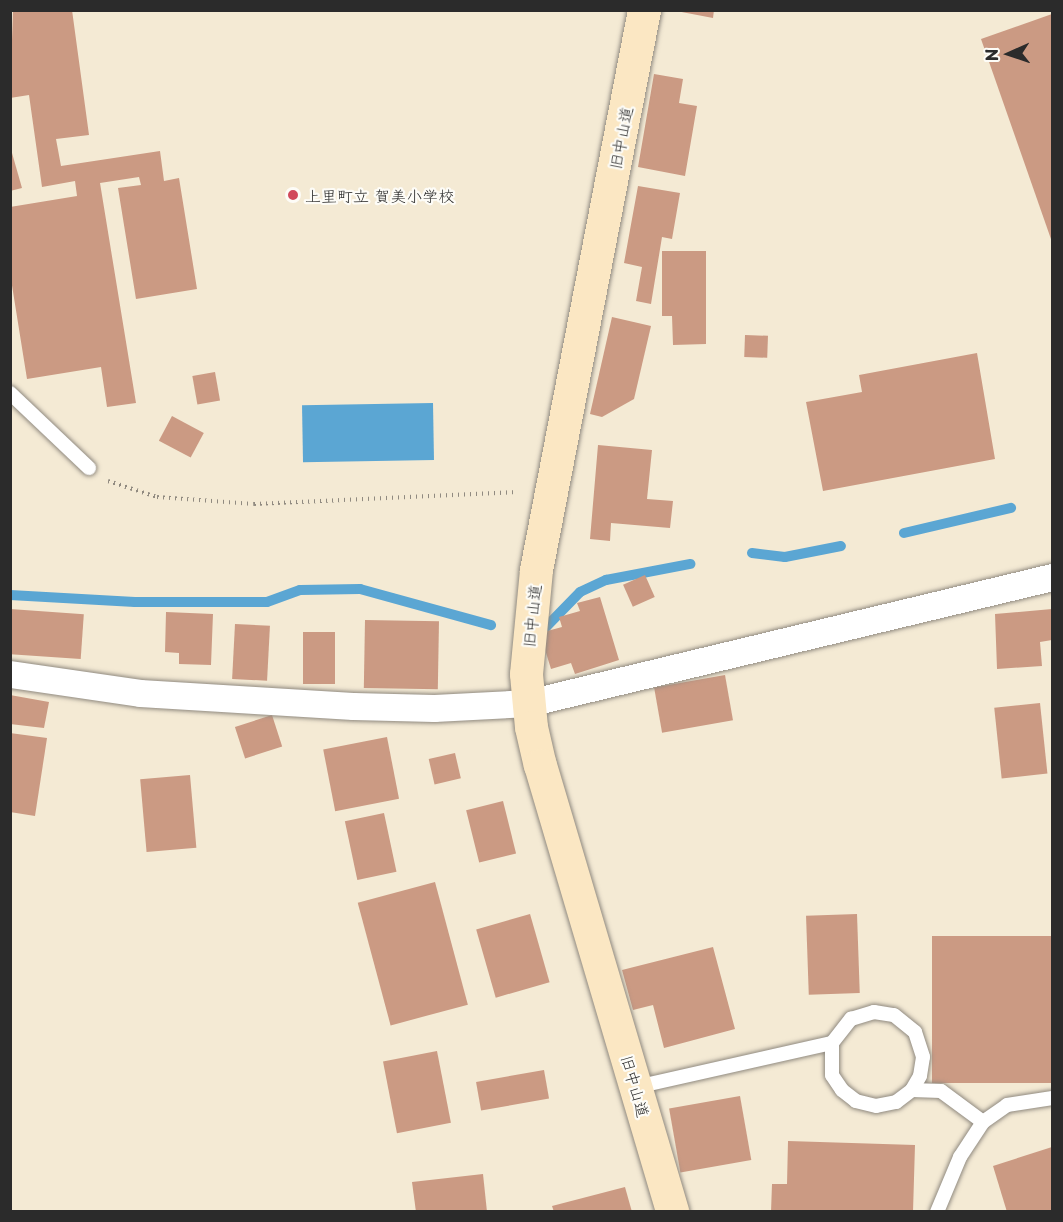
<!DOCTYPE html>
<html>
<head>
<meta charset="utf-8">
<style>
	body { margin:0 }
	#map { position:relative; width:1063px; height:1222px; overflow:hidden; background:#f4ead4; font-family:"Playpen Sans","Klee One",sans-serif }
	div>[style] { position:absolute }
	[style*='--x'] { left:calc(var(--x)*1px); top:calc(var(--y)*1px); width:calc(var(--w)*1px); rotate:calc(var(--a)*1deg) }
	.water>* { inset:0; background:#5ba6d3; transform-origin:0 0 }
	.stream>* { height:10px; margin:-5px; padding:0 5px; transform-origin:5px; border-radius:5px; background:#5ba6d3 }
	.building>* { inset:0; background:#cb9a83; transform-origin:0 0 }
	.path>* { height:4px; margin-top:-2px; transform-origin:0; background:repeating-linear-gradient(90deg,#908a80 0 1.5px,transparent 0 6px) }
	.roads { filter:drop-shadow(0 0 2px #908a80) drop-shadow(0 0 2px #908a80) }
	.service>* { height:14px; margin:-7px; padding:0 7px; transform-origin:7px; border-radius:7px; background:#fff }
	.minor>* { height:27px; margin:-13.5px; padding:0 13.5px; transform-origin:13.5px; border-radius:13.5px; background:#fff }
	.secondary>* { height:33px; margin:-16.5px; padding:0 16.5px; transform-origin:16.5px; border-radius:16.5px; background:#fbe7c3 }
	.dots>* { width:16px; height:16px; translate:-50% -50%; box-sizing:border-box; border:3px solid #fdfcf7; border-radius:50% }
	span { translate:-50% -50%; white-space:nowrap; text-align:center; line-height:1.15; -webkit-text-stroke:4.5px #fdfcf7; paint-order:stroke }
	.street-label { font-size:16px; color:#2b2b2b }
	.poi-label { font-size:16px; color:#2b2b2b }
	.left { translate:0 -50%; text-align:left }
	.frame { position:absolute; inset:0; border:12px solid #2b2b2b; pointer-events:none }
	.north { position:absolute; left:979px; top:24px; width:60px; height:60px; -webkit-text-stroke:4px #fdfcf7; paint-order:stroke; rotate:267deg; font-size:16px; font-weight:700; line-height:24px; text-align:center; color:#2b2b2b }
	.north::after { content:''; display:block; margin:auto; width:21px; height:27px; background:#2b2b2b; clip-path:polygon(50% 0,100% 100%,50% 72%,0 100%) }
</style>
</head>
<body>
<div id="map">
	<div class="water">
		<div style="left:433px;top:403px;width:57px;height:131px;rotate:89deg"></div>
	</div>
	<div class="stream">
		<div style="--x:904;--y:533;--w:110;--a:-13.2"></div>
		<div style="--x:752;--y:553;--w:33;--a:7"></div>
		<div style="--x:785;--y:557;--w:57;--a:-11.1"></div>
		<div style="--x:10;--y:595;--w:125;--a:3.2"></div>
		<div style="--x:135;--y:602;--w:132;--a:0"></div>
		<div style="--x:267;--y:602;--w:35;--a:-20"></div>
		<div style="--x:300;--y:590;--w:60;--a:-1"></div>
		<div style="--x:360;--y:589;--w:136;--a:15.4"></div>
		<div style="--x:545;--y:628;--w:50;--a:-45.8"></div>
		<div style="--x:580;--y:592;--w:29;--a:-25"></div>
		<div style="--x:606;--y:580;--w:86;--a:-10.8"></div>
	</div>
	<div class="building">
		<div style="clip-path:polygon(13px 10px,72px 10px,89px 135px,56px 139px,61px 166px,160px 151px,164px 181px,179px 178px,197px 289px,136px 299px,118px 188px,141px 185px,139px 177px,100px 183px,136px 403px,107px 407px,101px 367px,27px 379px,10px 273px,10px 207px,77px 196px,75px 181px,42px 187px,29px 95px,10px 98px)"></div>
		<div style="clip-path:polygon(671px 10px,714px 10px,713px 18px)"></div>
		<div style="clip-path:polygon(1052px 14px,1052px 242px,981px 39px)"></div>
		<div style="clip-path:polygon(654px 74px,683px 79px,679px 103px,697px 106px,685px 176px,638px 167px)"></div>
		<div style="clip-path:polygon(10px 146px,22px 188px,10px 191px)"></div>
		<div style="clip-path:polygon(638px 186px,680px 193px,672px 239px,662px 237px,651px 304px,636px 301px,642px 267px,624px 263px)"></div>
		<div style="clip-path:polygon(662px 251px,706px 251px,706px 344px,673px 345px,672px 316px,662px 316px)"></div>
		<div style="clip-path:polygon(612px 317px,651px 326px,634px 399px,602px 417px,590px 414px)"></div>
		<div style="left:745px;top:335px;width:23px;height:22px;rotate:2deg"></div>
		<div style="clip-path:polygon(977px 353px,995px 459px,823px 491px,806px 402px,862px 392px,859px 375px)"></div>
		<div style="left:215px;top:372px;width:29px;height:23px;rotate:80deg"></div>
		<div style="left:172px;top:416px;width:36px;height:28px;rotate:28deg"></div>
		<div style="clip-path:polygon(598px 445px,652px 450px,647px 499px,673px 501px,670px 528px,611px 523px,610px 541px,590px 539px)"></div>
		<div style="left:645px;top:575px;width:24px;height:24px;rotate:66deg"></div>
		<div style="clip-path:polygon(600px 597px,619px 660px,575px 674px,571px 663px,551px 669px,540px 633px,562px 627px,559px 617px,580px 611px,577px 603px)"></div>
		<div style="left:10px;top:609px;width:74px;height:45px;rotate:4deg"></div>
		<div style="clip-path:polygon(1052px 609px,1052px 640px,1040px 642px,1042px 666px,997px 669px,995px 614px)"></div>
		<div style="clip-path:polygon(166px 612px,213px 614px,211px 665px,179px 664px,179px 653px,165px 652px)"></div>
		<div style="left:365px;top:620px;width:74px;height:68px;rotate:1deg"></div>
		<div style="left:235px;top:624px;width:35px;height:55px;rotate:3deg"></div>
		<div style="left:303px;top:632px;width:32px;height:52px"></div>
		<div style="left:725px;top:675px;width:46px;height:72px;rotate:80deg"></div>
		<div style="clip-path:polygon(10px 695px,49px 702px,44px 728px,10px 724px)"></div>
		<div style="left:1040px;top:703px;width:71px;height:46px;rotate:84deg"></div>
		<div style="left:272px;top:715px;width:33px;height:39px;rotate:72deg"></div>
		<div style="clip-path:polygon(10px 733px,47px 738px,35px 816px,10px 812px)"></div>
		<div style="left:387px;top:737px;width:63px;height:65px;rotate:79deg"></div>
		<div style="left:455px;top:753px;width:26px;height:27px;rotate:77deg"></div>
		<div style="left:190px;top:775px;width:73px;height:50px;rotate:85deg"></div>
		<div style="left:503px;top:801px;width:54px;height:38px;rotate:76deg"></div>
		<div style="left:384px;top:813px;width:60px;height:40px;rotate:78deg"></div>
		<div style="left:435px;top:882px;width:127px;height:80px;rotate:75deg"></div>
		<div style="left:530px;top:914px;width:71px;height:56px;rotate:74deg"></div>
		<div style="left:857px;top:914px;width:79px;height:51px;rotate:88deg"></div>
		<div style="left:1052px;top:936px;width:147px;height:120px;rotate:90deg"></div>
		<div style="clip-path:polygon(713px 947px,735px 1029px,664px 1048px,653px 1005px,633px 1010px,622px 970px)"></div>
		<div style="left:437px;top:1051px;width:73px;height:55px;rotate:79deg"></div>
		<div style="left:544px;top:1070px;width:29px;height:69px;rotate:80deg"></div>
		<div style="left:740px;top:1096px;width:65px;height:72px;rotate:80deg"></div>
		<div style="clip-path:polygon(788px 1141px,915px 1145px,913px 1212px,771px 1212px,772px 1184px,787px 1184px)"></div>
		<div style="clip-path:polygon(1052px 1147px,1052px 1212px,1007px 1212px,993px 1166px)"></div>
		<div style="clip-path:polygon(483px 1174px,487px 1212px,416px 1212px,412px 1182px)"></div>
		<div style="clip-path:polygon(625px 1187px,632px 1212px,554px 1212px,552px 1206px)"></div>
	</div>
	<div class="path">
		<div style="--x:108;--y:481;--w:52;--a:18.1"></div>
		<div style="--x:157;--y:497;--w:97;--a:4.1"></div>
		<div style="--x:254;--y:504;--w:263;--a:-2.6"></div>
	</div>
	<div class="roads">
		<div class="service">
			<div style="--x:10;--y:393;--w:109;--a:43.5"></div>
			<div style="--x:636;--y:1087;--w:201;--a:-12.7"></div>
			<div style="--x:832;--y:1043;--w:31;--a:-52"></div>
			<div style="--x:851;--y:1019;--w:24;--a:-17"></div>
			<div style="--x:874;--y:1012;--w:20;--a:9"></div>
			<div style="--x:894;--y:1015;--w:27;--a:39"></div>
			<div style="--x:915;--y:1032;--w:26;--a:72"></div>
			<div style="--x:923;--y:1057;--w:19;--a:99"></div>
			<div style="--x:920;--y:1076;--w:16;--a:120"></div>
			<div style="--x:912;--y:1090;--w:20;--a:143"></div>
			<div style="--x:896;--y:1102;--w:20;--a:169"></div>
			<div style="--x:876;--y:1106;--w:21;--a:-166"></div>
			<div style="--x:856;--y:1101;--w:18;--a:-142"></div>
			<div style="--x:842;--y:1090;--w:18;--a:-124"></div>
			<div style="--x:832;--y:1075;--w:32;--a:-90"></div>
			<div style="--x:912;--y:1090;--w:29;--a:2"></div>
			<div style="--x:941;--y:1091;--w:52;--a:36.4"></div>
			<div style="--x:937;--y:1212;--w:60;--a:-67.3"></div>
			<div style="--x:960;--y:1157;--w:42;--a:-56.7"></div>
			<div style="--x:983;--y:1122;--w:29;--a:-35"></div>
			<div style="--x:1007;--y:1105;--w:46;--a:-8.8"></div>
		</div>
		<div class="minor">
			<div style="--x:10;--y:674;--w:131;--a:8.3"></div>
			<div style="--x:140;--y:693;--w:213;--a:3.5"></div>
			<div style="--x:353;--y:706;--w:81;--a:1.4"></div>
			<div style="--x:434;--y:708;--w:94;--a:-3"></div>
			<div style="--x:528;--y:703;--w:539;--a:-13.52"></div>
		</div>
		<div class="secondary">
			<div style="--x:644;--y:10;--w:570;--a:100.92"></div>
			<div style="--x:536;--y:570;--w:104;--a:95.5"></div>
			<div style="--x:526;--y:674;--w:53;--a:84.6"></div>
			<div style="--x:531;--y:727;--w:39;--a:77"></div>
			<div style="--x:540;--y:765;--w:466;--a:73.5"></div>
		</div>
	</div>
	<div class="dots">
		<div style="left:293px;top:195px;background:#d1495b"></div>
	</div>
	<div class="street-label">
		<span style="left:620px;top:138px;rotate:-79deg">旧中山道</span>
		<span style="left:531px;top:616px;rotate:-84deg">旧中山道</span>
		<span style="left:636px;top:1086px;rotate:74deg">旧中山道</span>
	</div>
	<div class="poi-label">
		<span class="left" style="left:305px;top:195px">上里町立 賀美小学校</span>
	</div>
	<div class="frame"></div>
	<div class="north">N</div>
</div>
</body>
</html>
